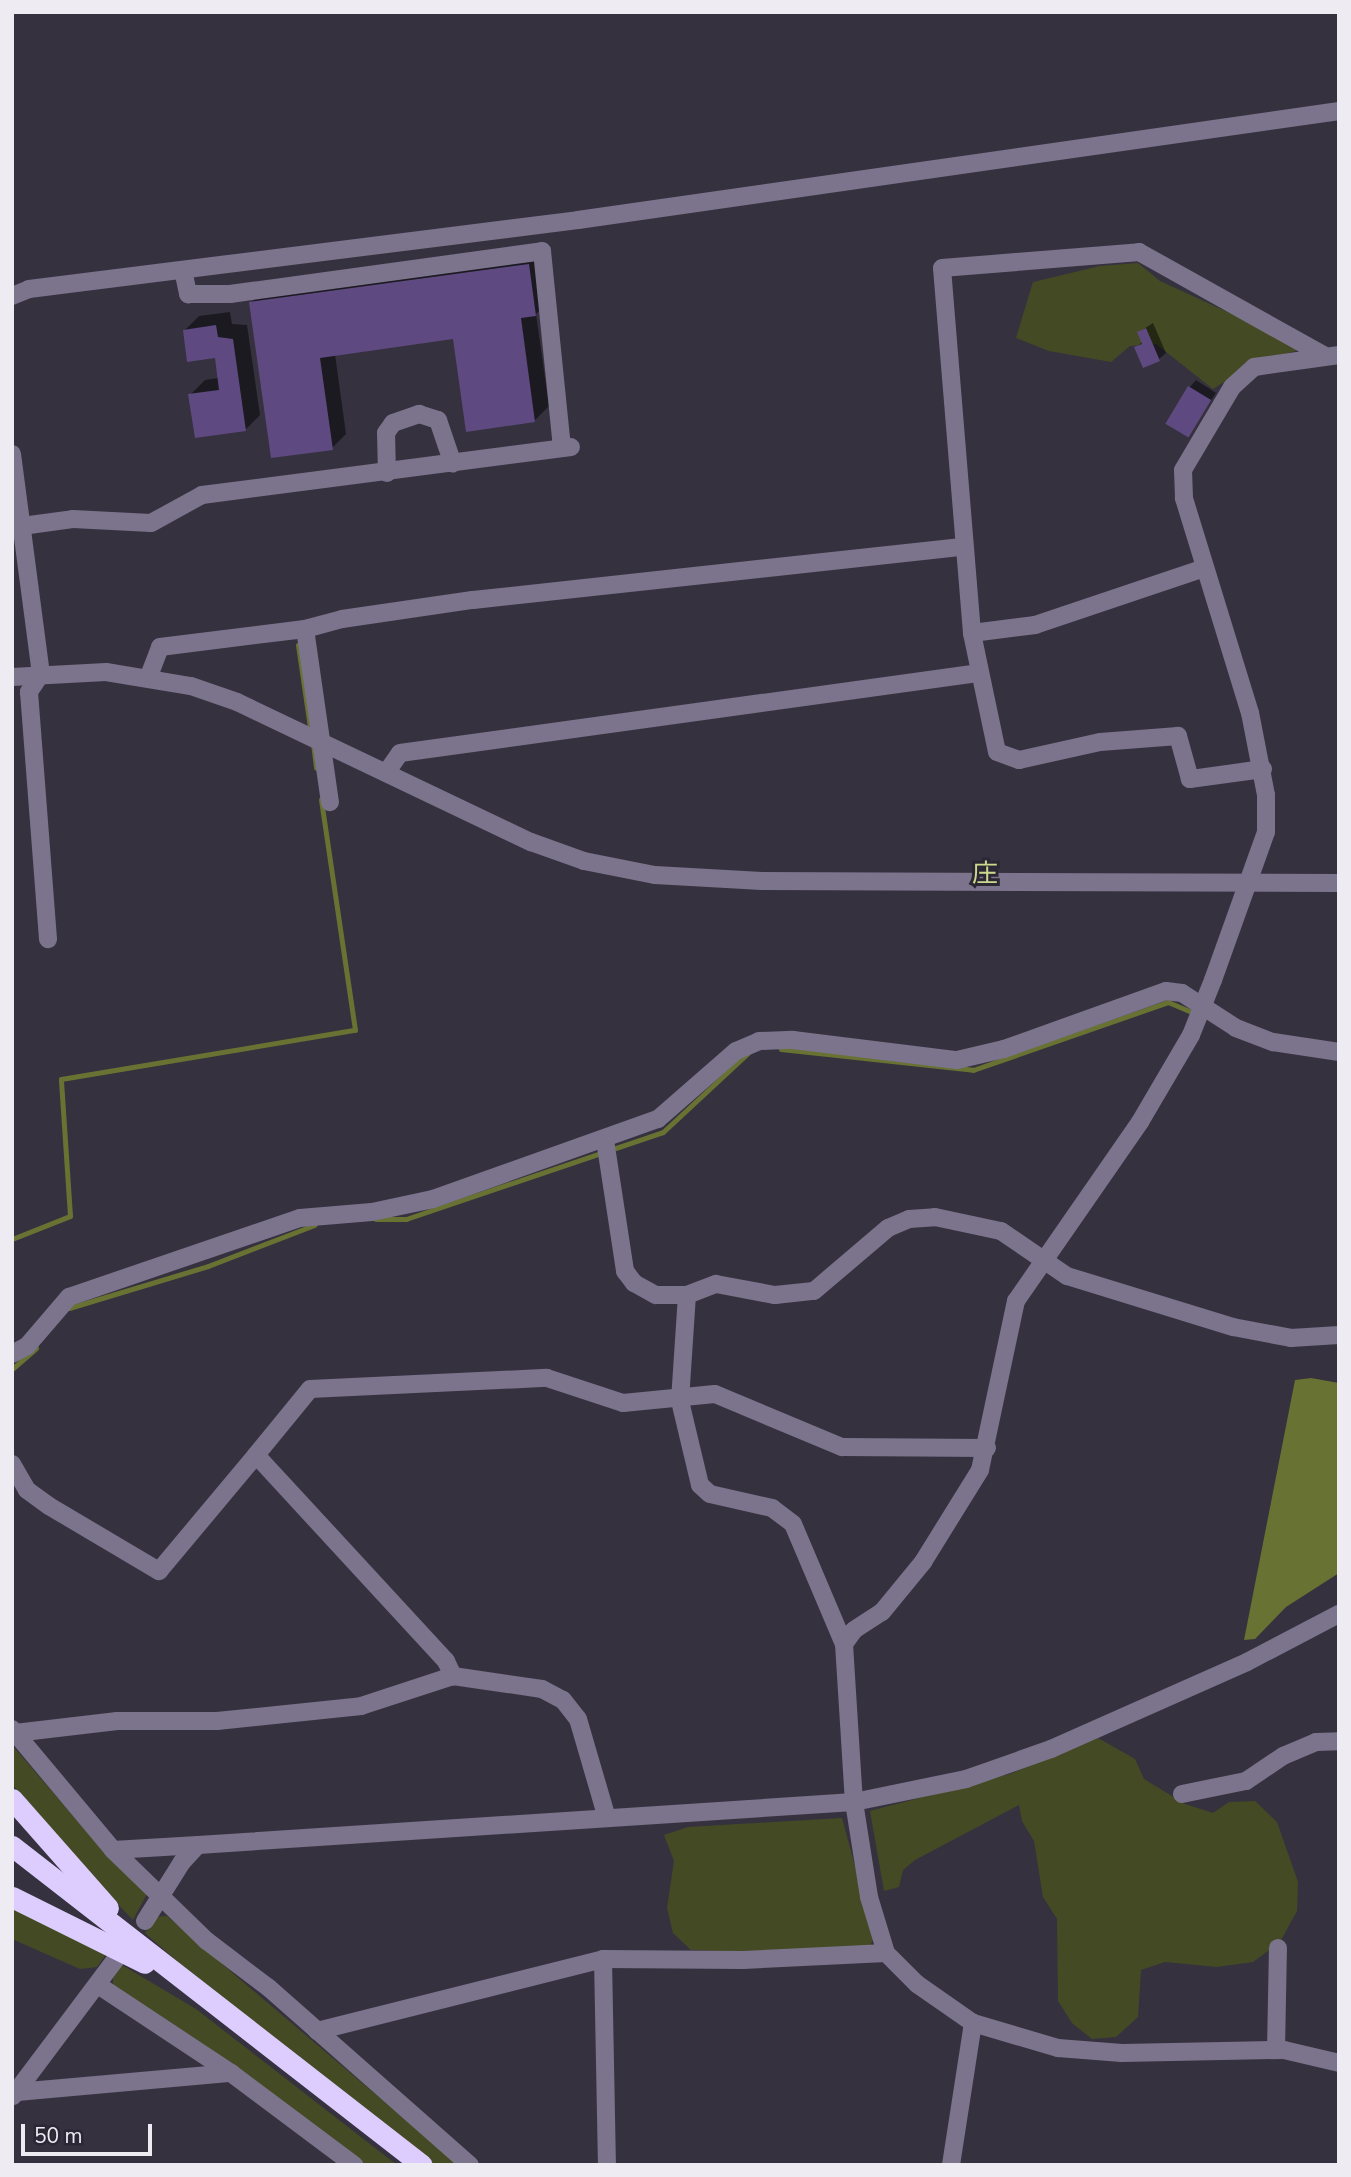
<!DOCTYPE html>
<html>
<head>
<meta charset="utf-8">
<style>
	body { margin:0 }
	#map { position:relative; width:1351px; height:2177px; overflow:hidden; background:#36313e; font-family:"Nunito Sans","Noto Sans JP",sans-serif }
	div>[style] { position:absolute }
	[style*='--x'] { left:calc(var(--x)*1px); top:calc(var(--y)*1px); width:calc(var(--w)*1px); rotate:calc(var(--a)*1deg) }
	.green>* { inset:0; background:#444b24 }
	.water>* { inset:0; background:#687232 }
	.shadow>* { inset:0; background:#0007 }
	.stream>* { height:5px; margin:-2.5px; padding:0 2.5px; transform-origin:2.5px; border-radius:2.5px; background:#687232 }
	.building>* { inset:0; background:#5e4a80; transform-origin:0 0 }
	.minor>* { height:18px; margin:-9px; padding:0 9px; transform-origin:9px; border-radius:9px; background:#7c738d }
	.highway>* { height:21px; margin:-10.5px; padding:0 10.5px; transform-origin:10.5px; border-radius:10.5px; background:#ddcdff }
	span { translate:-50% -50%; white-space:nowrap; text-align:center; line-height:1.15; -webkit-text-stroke:6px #2b2734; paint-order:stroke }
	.quarter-label { font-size:26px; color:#cbd98d }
	.frame { position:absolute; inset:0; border:14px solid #eeebf3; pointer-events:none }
	.scale { position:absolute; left:21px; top:2124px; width:131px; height:32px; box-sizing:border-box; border:4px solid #eeebf3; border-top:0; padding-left:9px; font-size:21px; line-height:24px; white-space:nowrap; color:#eeebf3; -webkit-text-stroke:5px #2b2734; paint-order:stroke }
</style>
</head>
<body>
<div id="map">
	<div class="green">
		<div style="clip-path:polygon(1138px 263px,1160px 281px,1295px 343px,1296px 351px,1258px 360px,1213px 389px,1156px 344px,1130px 346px,1111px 362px,1049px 351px,1016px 338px,1033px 282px,1100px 266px)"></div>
		<div style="clip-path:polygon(1098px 1738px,1135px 1759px,1144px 1779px,1185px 1804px,1213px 1813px,1229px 1802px,1255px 1801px,1277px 1822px,1298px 1882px,1297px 1911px,1280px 1942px,1253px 1962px,1217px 1967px,1165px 1962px,1141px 1970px,1138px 2017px,1116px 2037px,1092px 2039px,1072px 2023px,1058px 2001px,1057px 1919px,1043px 1897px,1034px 1841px,1022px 1821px,1019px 1805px,915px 1860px,903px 1870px,899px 1887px,884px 1891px,870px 1811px,1010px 1774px)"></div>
		<div style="clip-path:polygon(12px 1745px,106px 1854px,148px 1892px,133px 1920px,60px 1844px,12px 1784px)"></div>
		<div style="clip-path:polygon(842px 1818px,874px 1936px,870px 1947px,782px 1953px,691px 1950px,673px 1933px,667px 1908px,674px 1861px,664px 1835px,688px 1827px)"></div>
		<div style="clip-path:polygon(12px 1907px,101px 1952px,105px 1956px,97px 1967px,80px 1969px,12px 1939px)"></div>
		<div style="clip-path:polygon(167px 1916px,236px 1976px,459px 2165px,431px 2165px,211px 1991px,145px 1933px,157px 1917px)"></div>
		<div style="clip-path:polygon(122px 1965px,196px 2009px,397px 2165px,365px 2165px,113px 1988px,113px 1978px)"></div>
	</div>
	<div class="water">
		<div style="clip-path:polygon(1311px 1378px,1339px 1383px,1339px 1573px,1286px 1607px,1255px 1639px,1244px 1640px,1295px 1380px)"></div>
	</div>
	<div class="shadow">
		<div style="clip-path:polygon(543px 250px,550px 300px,536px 314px,549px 406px,534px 421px,455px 337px,335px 354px,346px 434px,332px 448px,251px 303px,266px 288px)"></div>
		<div style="clip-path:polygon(230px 312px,232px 324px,247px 325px,260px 415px,246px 429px,190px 395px,205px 380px,219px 378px,216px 356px,185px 330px,199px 316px)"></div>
		<div style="clip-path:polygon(1153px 323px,1166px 353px,1159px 359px,1136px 348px,1143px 341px,1139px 332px)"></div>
		<div style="clip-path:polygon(1196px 380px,1216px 393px,1187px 436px,1190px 387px)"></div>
	</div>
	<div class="stream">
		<div style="--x:298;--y:645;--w:90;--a:81.7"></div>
		<div style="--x:313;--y:743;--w:25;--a:83"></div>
		<div style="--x:781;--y:1049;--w:193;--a:6.2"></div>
		<div style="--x:973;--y:1070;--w:207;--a:-19.2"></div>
		<div style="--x:1168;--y:1002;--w:23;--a:23"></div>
		<div style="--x:376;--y:1219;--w:30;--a:0"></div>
		<div style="--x:406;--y:1219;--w:271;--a:-18.7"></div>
		<div style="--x:663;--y:1132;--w:116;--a:-42.9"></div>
		<div style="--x:12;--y:1239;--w:62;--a:-21.6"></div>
		<div style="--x:70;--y:1216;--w:137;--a:-93.8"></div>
		<div style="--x:61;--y:1079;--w:298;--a:-9.5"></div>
		<div style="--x:355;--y:1030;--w:233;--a:-98.4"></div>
		<div style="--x:69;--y:1308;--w:145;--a:-16.8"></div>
		<div style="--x:208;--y:1266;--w:114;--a:-21.1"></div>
		<div style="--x:12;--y:1369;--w:32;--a:-41"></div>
	</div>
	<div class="building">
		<div style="clip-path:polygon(529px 264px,536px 316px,521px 318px,535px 422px,466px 432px,453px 339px,320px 358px,333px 450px,271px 458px,249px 302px)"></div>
		<div style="clip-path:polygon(216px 325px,218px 337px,233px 339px,246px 431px,195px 438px,188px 394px,219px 390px,215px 358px,187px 362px,183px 330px)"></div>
		<div style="clip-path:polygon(1146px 328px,1160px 361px,1143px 368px,1134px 347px,1142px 344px,1137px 332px)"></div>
		<div style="left:1188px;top:386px;width:27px;height:44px;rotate:31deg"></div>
	</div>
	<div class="minor">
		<div style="--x:183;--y:270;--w:25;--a:78"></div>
		<div style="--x:188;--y:294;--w:42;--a:0"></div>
		<div style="--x:230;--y:294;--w:315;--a:-7.8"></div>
		<div style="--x:542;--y:251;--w:198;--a:84.2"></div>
		<div style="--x:12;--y:296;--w:18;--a:-22"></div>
		<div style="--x:29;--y:289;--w:553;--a:-7.16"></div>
		<div style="--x:578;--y:220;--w:769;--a:-8.15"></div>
		<div style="--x:12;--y:454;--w:222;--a:82.5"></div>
		<div style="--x:41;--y:674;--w:22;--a:124"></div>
		<div style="--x:29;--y:692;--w:248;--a:85.6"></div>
		<div style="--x:387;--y:473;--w:40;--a:-91.4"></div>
		<div style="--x:386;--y:433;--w:12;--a:-55"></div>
		<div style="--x:393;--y:423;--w:28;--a:-19"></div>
		<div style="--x:419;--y:414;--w:20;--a:18"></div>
		<div style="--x:438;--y:420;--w:46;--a:71.2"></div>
		<div style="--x:22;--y:526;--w:51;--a:-7.8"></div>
		<div style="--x:73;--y:519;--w:78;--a:2.9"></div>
		<div style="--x:151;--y:523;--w:58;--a:-28.8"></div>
		<div style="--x:202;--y:495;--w:372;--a:-7.4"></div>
		<div style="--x:305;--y:629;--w:175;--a:81.8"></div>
		<div style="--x:972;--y:633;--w:64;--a:-7.2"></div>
		<div style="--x:1035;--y:625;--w:178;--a:-18.6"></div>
		<div style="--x:149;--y:676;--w:31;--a:-69"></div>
		<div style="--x:160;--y:647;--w:146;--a:-7.1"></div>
		<div style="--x:305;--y:629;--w:38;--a:-15"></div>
		<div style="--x:342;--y:619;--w:132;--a:-8.3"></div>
		<div style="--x:473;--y:600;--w:494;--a:-6.2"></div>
		<div style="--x:12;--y:677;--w:94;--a:-3"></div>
		<div style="--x:106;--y:672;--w:86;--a:9.4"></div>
		<div style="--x:191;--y:686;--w:49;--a:19.2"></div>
		<div style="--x:237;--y:702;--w:326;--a:25.5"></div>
		<div style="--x:531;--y:842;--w:56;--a:19.7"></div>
		<div style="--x:584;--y:861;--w:72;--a:11.2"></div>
		<div style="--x:655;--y:875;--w:107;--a:3.2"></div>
		<div style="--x:762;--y:881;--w:577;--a:0.2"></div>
		<div style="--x:1263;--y:769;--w:74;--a:172.2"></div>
		<div style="--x:1190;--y:779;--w:45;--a:-105.6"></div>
		<div style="--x:1178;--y:736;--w:78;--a:175.6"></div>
		<div style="--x:1100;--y:742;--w:83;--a:167.5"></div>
		<div style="--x:1019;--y:760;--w:23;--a:-160"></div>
		<div style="--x:997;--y:752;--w:122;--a:-101.9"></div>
		<div style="--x:972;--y:633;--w:366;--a:-94.7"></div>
		<div style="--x:942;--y:268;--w:198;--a:-4.6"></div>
		<div style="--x:1139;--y:252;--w:211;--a:29.2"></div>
		<div style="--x:386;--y:773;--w:24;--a:-55"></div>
		<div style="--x:400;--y:753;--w:585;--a:-7.87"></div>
		<div style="--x:605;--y:1140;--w:133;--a:81.3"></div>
		<div style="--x:625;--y:1271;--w:15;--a:53"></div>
		<div style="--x:634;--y:1283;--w:25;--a:29"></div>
		<div style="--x:656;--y:1295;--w:31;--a:0"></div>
		<div style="--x:687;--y:1295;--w:106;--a:93.8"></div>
		<div style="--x:680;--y:1401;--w:86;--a:76.6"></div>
		<div style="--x:700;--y:1485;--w:13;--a:42"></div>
		<div style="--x:710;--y:1494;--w:64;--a:12.7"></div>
		<div style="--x:772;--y:1508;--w:26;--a:37"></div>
		<div style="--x:793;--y:1524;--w:130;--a:67"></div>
		<div style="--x:844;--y:1644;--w:158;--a:86.4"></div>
		<div style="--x:854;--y:1802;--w:96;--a:81"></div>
		<div style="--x:869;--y:1897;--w:59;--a:73.1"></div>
		<div style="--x:886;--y:1953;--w:44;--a:45"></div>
		<div style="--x:917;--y:1984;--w:68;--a:34.9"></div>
		<div style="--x:973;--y:2023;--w:89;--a:16.4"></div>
		<div style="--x:1058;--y:2048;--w:64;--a:4.5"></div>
		<div style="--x:1122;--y:2053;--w:162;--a:-1.1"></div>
		<div style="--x:1284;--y:2050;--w:57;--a:13.3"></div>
		<div style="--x:687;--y:1295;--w:31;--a:-21"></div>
		<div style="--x:716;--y:1284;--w:60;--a:10.6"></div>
		<div style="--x:775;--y:1295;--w:39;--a:-6"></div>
		<div style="--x:814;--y:1291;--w:97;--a:-40.4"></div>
		<div style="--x:888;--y:1228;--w:23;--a:-23"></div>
		<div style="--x:909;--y:1219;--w:26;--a:-4"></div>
		<div style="--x:935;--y:1217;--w:67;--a:12"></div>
		<div style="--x:1001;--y:1231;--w:80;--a:34.3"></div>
		<div style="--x:1067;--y:1276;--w:174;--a:17.1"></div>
		<div style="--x:1233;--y:1327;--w:59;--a:10.7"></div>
		<div style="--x:1291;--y:1338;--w:48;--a:-3.6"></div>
		<div style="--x:12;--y:1354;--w:17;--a:-28"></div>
		<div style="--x:27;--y:1346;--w:65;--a:-49.4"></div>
		<div style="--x:69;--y:1297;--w:244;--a:-18.9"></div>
		<div style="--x:300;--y:1218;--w:72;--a:-4.8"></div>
		<div style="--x:372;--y:1212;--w:62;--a:-12"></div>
		<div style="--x:433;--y:1199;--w:239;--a:-19.6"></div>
		<div style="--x:658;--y:1119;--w:103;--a:-41.1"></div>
		<div style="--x:736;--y:1051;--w:25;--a:-23"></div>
		<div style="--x:759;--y:1041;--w:34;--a:-2"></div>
		<div style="--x:793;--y:1040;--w:165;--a:7"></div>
		<div style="--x:957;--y:1060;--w:48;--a:-13.2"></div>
		<div style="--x:1004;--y:1049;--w:172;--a:-19.7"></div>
		<div style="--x:1166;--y:991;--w:16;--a:7"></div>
		<div style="--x:1182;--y:993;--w:64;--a:32.9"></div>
		<div style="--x:1236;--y:1028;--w:40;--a:21"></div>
		<div style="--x:1273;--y:1042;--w:67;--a:8.6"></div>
		<div style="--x:256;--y:1455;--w:85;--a:-50.7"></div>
		<div style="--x:310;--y:1389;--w:237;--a:-2.7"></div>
		<div style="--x:547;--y:1378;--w:80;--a:18.2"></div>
		<div style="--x:623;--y:1403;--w:92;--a:-5.6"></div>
		<div style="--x:715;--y:1394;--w:138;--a:22.7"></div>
		<div style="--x:842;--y:1447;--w:145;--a:0.4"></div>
		<div style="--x:12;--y:1464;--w:30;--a:60"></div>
		<div style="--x:27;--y:1490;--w:27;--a:36"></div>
		<div style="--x:49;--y:1506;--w:128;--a:30.6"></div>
		<div style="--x:159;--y:1571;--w:151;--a:-50.1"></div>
		<div style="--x:256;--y:1455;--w:280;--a:47.3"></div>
		<div style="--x:446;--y:1661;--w:17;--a:65"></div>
		<div style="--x:453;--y:1676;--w:90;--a:8.3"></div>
		<div style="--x:542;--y:1689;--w:24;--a:28"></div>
		<div style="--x:563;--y:1700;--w:24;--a:52"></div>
		<div style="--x:578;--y:1719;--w:103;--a:73.7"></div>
		<div style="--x:844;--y:1644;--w:17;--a:-54"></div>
		<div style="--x:854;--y:1630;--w:33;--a:-33"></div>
		<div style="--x:882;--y:1612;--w:65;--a:-50.6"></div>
		<div style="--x:923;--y:1562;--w:108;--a:-58.2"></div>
		<div style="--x:980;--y:1470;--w:173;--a:-78"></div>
		<div style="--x:1016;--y:1301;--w:218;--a:-55.3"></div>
		<div style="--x:1140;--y:1122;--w:101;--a:-59.6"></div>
		<div style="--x:1191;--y:1035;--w:59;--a:-68.2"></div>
		<div style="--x:1213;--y:980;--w:157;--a:-70.3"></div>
		<div style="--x:1266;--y:832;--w:37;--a:-90"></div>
		<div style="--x:1266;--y:795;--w:84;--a:-101"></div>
		<div style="--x:1250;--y:713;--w:225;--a:-107.1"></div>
		<div style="--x:1184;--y:498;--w:28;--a:-92"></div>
		<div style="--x:1183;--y:470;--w:96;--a:-59.4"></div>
		<div style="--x:1232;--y:387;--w:30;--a:-42"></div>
		<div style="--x:1254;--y:367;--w:86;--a:-8"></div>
		<div style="--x:12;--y:1729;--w:158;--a:50.1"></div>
		<div style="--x:113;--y:1850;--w:131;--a:44.1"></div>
		<div style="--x:207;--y:1941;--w:78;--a:37.2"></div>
		<div style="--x:269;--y:1988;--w:268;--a:41.4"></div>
		<div style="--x:15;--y:1733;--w:103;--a:-6.7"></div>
		<div style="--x:117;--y:1721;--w:100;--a:0"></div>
		<div style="--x:217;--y:1721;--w:145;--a:-5.9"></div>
		<div style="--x:361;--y:1706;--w:97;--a:-18.1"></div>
		<div style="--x:1182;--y:1794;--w:65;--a:-11.5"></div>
		<div style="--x:1246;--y:1781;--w:45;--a:-34"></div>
		<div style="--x:1283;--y:1756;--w:36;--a:-23"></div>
		<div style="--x:1316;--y:1742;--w:23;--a:-2"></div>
		<div style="--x:113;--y:1850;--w:85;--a:-3.4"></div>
		<div style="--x:145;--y:1921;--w:70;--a:-57.9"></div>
		<div style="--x:182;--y:1862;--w:23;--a:-47"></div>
		<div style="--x:198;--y:1845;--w:657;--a:-3.75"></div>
		<div style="--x:854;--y:1802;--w:114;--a:-11.6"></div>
		<div style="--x:966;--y:1779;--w:90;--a:-19.4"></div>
		<div style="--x:1051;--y:1749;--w:214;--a:-23.9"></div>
		<div style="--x:1247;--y:1662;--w:104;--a:-27.6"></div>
		<div style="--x:603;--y:1959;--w:206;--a:88.9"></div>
		<div style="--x:98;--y:1985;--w:159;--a:33.5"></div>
		<div style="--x:231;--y:2073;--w:154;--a:36.8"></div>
		<div style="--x:317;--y:2031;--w:295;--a:-14.1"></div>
		<div style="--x:603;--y:1959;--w:140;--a:0.4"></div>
		<div style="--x:743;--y:1960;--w:143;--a:-2.8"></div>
		<div style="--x:1276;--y:2050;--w:102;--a:-88.9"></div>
		<div style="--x:17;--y:2092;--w:215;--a:-5.1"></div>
		<div style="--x:13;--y:2096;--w:171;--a:-53.1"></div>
		<div style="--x:951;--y:2165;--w:144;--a:-81.2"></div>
	</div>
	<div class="highway">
		<div style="--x:12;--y:1799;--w:145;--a:48.6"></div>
		<div style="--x:12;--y:1846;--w:519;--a:37.88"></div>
		<div style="--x:12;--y:1897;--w:148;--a:26.4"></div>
	</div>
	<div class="quarter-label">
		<span style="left:985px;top:874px">庄</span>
	</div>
	<div class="frame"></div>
	<div class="scale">50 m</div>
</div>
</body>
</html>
